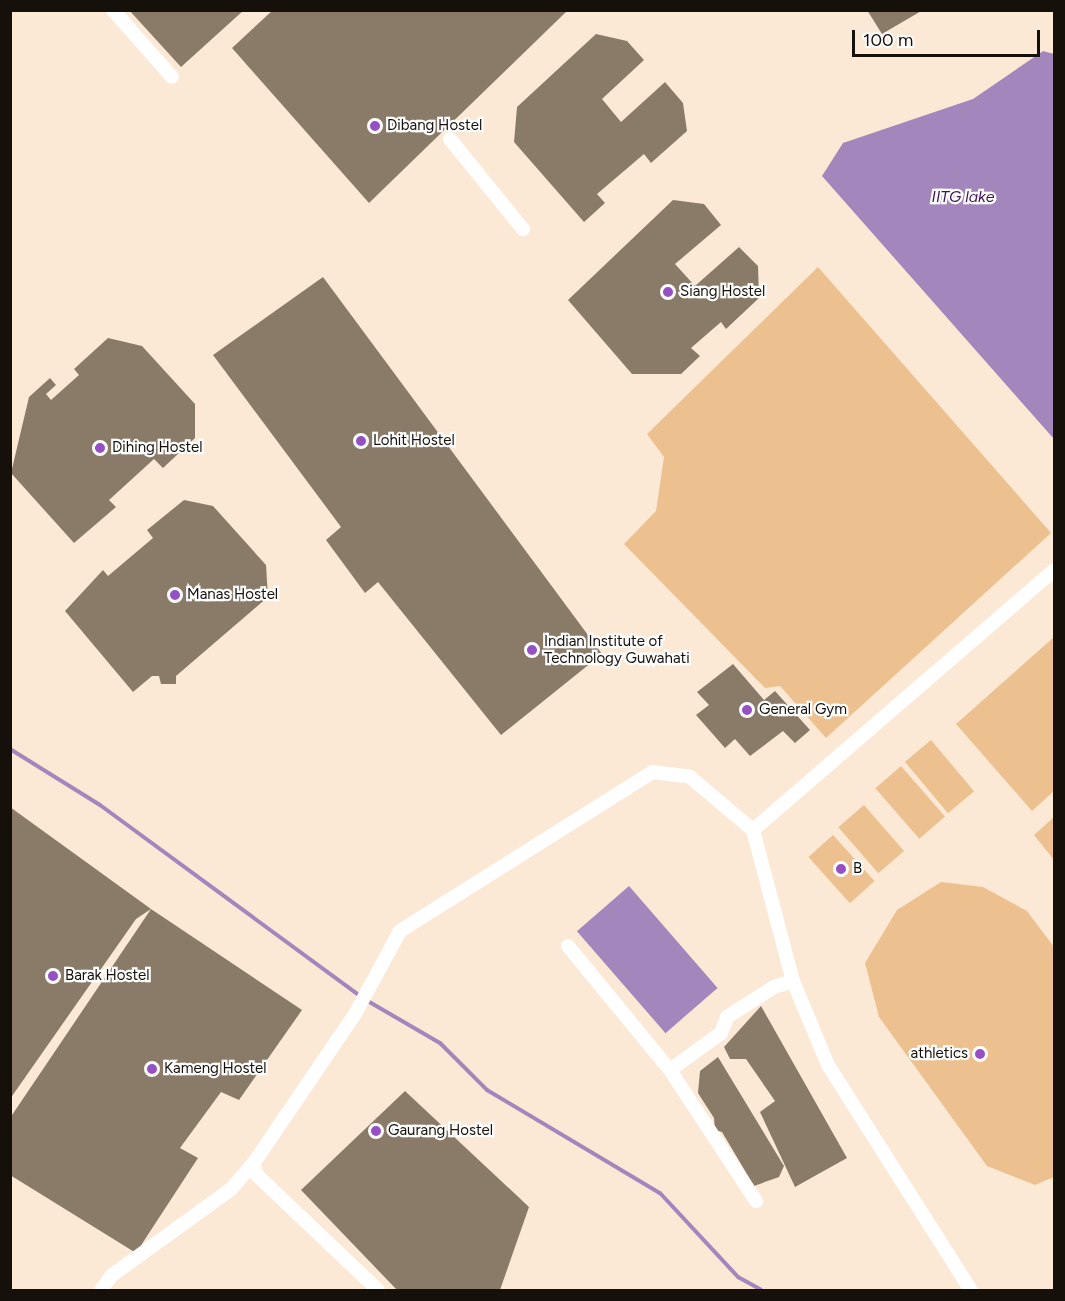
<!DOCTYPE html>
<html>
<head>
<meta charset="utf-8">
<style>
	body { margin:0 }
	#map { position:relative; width:1065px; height:1301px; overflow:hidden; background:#fbe9d6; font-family:Figtree,sans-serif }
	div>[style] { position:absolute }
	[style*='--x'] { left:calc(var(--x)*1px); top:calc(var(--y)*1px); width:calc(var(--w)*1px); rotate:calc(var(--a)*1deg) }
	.green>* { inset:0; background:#ecc18f; transform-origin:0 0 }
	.water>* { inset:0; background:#a386bc; transform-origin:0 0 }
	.stream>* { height:4px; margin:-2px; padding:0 2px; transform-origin:2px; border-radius:2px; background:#a386bc }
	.building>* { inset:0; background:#8a7b69 }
	.minor>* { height:14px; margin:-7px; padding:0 7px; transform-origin:7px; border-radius:7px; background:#fff }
	.dots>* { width:16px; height:16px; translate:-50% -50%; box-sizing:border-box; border:3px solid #fff; border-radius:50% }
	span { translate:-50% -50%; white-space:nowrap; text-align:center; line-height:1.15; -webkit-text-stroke:4.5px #fff; paint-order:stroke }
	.poi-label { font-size:15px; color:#16100a }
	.left { translate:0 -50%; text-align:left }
	.right { translate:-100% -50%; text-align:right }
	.water-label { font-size:16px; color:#3c1455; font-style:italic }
	.frame { position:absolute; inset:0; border:12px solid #16100a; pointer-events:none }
	.scale { position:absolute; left:852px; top:30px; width:188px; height:27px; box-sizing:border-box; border:3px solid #16100a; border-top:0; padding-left:8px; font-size:18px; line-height:21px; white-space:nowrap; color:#16100a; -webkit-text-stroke:4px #fff; paint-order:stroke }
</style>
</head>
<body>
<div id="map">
	<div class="green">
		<div style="clip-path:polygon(818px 267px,1051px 533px,826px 738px,780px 686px,765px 688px,624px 544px,656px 511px,664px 457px,647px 434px)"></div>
		<div style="clip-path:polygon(1054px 637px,1054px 791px,1032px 811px,956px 724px)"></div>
		<div style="left:931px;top:740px;width:67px;height:34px;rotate:50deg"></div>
		<div style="left:901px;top:766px;width:67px;height:34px;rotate:49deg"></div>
		<div style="left:864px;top:805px;width:61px;height:34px;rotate:49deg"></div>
		<div style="clip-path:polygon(1054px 817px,1054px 860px,1034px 835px)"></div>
		<div style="left:833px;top:835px;width:62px;height:33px;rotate:48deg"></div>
		<div style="clip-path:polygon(941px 882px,983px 887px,1027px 911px,1054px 947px,1054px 1177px,1035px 1185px,987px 1166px,879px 1017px,865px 963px,897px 910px)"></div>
	</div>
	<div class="water">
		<div style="clip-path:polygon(1043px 51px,1054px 54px,1054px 439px,822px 176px,843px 143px,973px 99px)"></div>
		<div style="left:629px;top:886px;width:135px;height:69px;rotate:49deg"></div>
	</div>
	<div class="stream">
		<div style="--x:10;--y:749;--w:106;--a:31.9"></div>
		<div style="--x:100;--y:805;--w:323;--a:36.3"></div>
		<div style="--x:366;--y:1000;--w:86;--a:30.2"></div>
		<div style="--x:440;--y:1043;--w:66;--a:45"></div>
		<div style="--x:487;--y:1090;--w:201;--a:30.8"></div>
		<div style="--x:660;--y:1193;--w:115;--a:47.1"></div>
		<div style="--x:738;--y:1277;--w:26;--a:29"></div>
	</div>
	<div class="building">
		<div style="clip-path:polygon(129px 10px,244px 10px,181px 67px)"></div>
		<div style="clip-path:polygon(273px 10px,568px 10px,369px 203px,232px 48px)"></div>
		<div style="clip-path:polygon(867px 10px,923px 10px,882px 34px)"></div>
		<div style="clip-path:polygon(596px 34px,627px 41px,644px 60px,602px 99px,621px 122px,665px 82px,683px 103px,687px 131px,651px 163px,644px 154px,597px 194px,605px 203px,584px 222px,514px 142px,517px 107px)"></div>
		<div style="clip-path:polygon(673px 200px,704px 204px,721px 225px,675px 264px,695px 286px,739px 247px,758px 266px,759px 298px,726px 329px,721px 322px,691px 348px,700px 356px,681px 374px,632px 374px,568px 300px)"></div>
		<div style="clip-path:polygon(323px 277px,602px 654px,501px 735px,378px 582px,365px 593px,326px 540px,341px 527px,213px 355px)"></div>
		<div style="clip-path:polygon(108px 338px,142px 346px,195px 404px,195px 438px,163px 468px,154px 459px,109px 500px,116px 507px,74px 543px,11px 473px,29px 397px,50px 378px,56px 385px,46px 394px,51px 400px,79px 375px,74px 369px)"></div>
		<div style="clip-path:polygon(184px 500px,213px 506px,266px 565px,268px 597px,176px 676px,176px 684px,161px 684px,159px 676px,152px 676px,133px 692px,65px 611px,103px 570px,108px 576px,153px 538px,147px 530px)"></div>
		<div style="clip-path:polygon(733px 664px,764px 700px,775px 691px,810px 730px,795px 743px,783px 731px,750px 756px,735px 739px,725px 748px,696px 715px,709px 705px,697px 692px)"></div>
		<div style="clip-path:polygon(10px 807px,151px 909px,136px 919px,10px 1099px)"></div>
		<div style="clip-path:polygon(151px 909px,302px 1010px,239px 1100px,221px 1092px,180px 1148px,198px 1158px,136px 1253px,10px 1175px,10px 1118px)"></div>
		<div style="clip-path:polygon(761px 1006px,847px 1158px,795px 1187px,760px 1112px,775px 1101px,746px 1059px,730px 1059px,724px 1047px)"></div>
		<div style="clip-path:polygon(718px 1057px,784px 1166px,779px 1177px,754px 1186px,722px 1132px,715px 1130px,714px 1118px,698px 1093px,700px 1071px)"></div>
		<div style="clip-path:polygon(405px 1091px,529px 1207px,500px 1290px,397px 1290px,301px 1190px)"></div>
	</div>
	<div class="minor">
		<div style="--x:113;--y:10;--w:89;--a:48.6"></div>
		<div style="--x:450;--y:139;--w:116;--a:51"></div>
		<div style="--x:753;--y:830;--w:156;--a:75.2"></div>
		<div style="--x:793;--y:981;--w:91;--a:67.4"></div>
		<div style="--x:828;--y:1065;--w:267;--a:57.6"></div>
		<div style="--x:568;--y:946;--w:161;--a:50.6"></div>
		<div style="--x:670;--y:1070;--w:157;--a:56.7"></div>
		<div style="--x:670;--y:1070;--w:63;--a:-36"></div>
		<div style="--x:721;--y:1033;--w:17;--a:-69"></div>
		<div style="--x:727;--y:1017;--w:56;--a:-32.6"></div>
		<div style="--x:774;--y:987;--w:20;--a:-18"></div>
		<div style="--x:101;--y:1290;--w:17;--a:-54"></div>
		<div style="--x:111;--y:1276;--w:148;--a:-35.9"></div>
		<div style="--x:231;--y:1189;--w:33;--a:-49"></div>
		<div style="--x:378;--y:1290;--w:167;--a:-136.5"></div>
		<div style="--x:257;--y:1175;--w:12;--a:-110"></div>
		<div style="--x:253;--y:1164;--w:181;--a:-55.8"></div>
		<div style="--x:355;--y:1014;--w:94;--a:-61.5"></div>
		<div style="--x:400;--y:931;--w:298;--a:-32.2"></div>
		<div style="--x:652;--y:772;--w:38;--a:7"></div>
		<div style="--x:690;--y:777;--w:82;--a:40.1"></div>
		<div style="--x:753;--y:830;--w:398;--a:-40.8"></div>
	</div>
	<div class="dots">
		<div style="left:375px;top:126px;background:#9450c4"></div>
		<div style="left:668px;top:292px;background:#9450c4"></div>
		<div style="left:361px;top:441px;background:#9450c4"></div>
		<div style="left:100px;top:448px;background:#9450c4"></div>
		<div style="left:175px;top:595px;background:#9450c4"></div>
		<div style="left:532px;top:650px;background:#9450c4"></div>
		<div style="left:747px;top:710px;background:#9450c4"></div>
		<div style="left:841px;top:869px;background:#9450c4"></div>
		<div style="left:53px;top:976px;background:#9450c4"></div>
		<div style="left:980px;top:1054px;background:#9450c4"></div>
		<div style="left:152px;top:1069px;background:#9450c4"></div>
		<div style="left:376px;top:1131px;background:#9450c4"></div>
	</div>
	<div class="poi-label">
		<span class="left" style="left:387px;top:126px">Dibang Hostel</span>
		<span class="left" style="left:680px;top:292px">Siang Hostel</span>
		<span class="left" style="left:373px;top:441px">Lohit Hostel</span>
		<span class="left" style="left:112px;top:448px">Dihing Hostel</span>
		<span class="left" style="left:187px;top:595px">Manas Hostel</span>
		<span class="left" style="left:544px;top:650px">Indian Institute of<br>Technology Guwahati</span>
		<span class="left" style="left:759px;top:710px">General Gym</span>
		<span class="left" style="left:853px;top:869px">B</span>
		<span class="left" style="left:65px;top:976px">Barak Hostel</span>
		<span class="right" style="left:968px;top:1054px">athletics</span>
		<span class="left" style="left:164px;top:1069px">Kameng Hostel</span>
		<span class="left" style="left:388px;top:1131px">Gaurang Hostel</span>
	</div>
	<div class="water-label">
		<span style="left:963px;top:197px">IITG lake</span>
	</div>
	<div class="frame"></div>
	<div class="scale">100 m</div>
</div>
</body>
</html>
